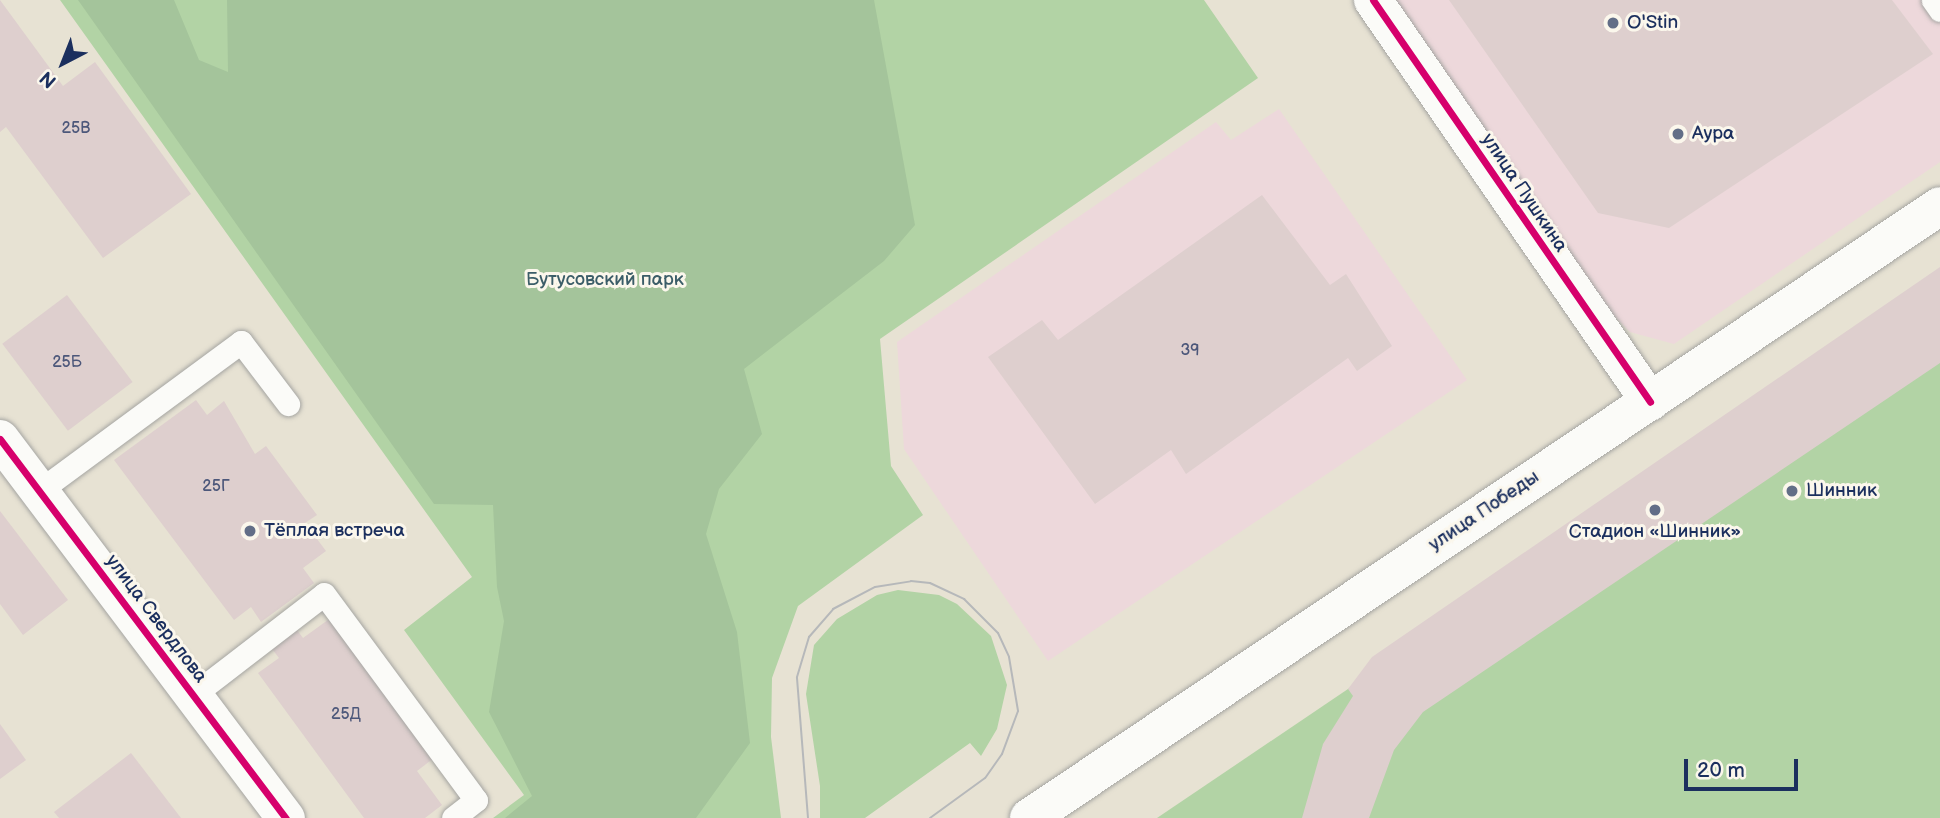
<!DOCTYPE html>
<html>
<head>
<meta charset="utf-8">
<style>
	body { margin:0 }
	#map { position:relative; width:1940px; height:818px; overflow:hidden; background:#e7e2d3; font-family:"Balsamiq Sans",sans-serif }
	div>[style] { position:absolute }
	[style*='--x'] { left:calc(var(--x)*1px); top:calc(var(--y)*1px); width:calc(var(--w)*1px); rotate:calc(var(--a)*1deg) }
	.built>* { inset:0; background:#edd8db }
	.green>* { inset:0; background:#b2d3a5 }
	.forest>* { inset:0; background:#a4c49b }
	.building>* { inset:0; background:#decfce; transform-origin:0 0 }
	.roads { filter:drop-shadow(0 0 2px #a5a5a2) drop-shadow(0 0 2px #a5a5a2) }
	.service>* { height:23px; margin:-11.5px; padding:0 11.5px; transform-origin:11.5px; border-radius:11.5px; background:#fbfbf8 }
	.minor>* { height:38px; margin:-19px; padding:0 19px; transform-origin:19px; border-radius:19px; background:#fbfbf8 }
	.secondary>* { height:38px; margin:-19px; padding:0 19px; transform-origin:19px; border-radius:19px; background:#fbfbf8 }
	.tram>* { height:2px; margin:-1px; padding:0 1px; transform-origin:1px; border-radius:1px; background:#b6b8ba }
	.cycleway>* { height:7px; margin:-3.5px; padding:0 3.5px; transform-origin:3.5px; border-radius:3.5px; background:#d6006c }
	.dots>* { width:19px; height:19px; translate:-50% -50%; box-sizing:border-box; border:4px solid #fbf7ec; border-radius:50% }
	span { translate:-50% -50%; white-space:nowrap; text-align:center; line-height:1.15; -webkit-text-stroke:6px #fbf7ec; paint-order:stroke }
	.number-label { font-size:16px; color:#4c577a }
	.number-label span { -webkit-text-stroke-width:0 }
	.poi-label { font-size:19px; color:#1b2f5e }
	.left { translate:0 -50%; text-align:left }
	.street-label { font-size:19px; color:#1b2f5e }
	.park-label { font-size:19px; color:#3b5d68 }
	.north { position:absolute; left:28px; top:28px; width:70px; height:70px; -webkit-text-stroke:5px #fbf7ec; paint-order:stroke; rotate:222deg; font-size:19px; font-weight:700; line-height:28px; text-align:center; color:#1b2f5e }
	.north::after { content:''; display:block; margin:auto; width:24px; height:32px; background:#1b2f5e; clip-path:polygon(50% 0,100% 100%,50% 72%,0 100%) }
	.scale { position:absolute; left:1684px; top:759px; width:114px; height:32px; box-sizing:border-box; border:4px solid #1b2f5e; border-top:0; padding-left:9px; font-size:21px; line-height:24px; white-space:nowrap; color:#1b2f5e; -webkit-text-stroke:5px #fbf7ec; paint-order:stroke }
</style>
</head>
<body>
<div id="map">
	<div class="built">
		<div style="clip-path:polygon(1396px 0,1940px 0,1940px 162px,1674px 344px,1630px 332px,1607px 309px)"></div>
		<div style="clip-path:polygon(1279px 109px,1467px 380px,1048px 661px,904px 449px,897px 342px,1216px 122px,1231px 140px)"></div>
	</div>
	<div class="green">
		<div style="clip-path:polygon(60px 0,1204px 0,1258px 78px,880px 339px,891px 466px,923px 515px,798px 606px,772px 678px,771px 737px,781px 818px,493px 818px,524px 795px,404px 630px,472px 577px)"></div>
		<div style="clip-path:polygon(1940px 294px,1940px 818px,1157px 818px,1348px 689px)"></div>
		<div style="clip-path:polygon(898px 590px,939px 595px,957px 604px,991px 636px,1007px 685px,997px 729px,981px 756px,970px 743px,865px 818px,820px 818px,820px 786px,806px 694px,814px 645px,837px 619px,877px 595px)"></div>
	</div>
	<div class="forest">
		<div style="clip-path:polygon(78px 0,174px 0,199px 60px,228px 72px,227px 0,874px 0,915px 225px,884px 261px,744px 369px,762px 434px,719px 489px,706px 534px,737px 632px,750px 743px,696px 818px,505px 818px,532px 796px,489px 712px,504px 621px,497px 587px,493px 505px,434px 504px)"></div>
	</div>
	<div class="building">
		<div style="clip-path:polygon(0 0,63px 86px,95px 62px,191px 194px,103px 258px,6px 127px,0 132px)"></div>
		<div style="clip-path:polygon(1449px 0,1892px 0,1933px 54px,1669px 228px,1598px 213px)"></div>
		<div style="clip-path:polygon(1262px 195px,1330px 285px,1346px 274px,1392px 346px,1357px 371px,1348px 358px,1186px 474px,1171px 450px,1095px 504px,988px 357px,1042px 320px,1058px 340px)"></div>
		<div style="clip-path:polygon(1940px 267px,1940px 363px,1423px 712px,1394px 750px,1369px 818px,1302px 818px,1323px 744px,1353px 696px,1348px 689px,1372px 657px)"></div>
		<div style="left:67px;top:295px;width:109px;height:81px;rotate:53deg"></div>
		<div style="clip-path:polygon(196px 400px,207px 415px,224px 401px,255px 454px,266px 446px,317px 515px,305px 523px,326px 551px,303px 568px,314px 583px,261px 622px,251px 607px,234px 620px,114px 460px)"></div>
		<div style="clip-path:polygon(0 511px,68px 600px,23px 635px,0 604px)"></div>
		<div style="clip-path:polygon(332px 617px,434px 758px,417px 771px,442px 805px,425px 818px,364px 818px,258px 673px,279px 658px,272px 649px,297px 630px,303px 638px)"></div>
		<div style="clip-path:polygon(0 724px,26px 760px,0 779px)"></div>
		<div style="clip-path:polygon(131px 753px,181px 818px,59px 818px,54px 812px)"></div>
	</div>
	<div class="roads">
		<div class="service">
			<div style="--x:1933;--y:0;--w:12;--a:55"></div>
			<div style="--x:39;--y:491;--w:251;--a:-36.4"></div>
			<div style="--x:241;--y:342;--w:78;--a:52.8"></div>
			<div style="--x:193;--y:695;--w:165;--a:-37.6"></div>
			<div style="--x:324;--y:594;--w:256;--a:53.6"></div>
			<div style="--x:476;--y:800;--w:29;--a:142"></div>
		</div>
		<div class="minor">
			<div style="--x:1373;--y:0;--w:488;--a:55.4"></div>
			<div style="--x:0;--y:439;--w:475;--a:53"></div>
		</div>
		<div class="secondary">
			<div style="--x:1029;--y:818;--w:1097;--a:-33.89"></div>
		</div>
	</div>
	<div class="tram">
		<div style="--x:808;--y:818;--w:141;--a:-94.5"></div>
		<div style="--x:797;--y:677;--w:42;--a:-73.3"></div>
		<div style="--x:809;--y:637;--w:37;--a:-49"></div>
		<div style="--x:833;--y:609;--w:47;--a:-27.6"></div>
		<div style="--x:875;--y:587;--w:36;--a:-9"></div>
		<div style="--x:911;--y:581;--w:19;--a:6"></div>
		<div style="--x:930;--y:583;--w:38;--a:25"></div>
		<div style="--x:964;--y:599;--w:48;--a:45"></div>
		<div style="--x:998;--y:633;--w:26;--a:65"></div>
		<div style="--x:1009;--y:657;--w:55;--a:80.5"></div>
		<div style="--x:1018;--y:711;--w:46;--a:110.4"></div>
		<div style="--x:1002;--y:754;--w:29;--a:125"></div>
		<div style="--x:985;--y:778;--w:68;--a:144"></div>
	</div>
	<div class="cycleway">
		<div style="--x:1373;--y:0;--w:488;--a:55.4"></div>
		<div style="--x:0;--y:439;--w:475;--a:53"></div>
	</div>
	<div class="dots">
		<div style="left:1613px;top:23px;background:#626e87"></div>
		<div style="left:1678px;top:134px;background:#626e87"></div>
		<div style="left:1792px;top:491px;background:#626e87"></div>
		<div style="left:1655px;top:510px;background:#626e87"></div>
		<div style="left:250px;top:531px;background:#626e87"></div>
	</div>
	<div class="number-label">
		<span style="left:76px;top:129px">25В</span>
		<span style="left:1190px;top:351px">39</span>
		<span style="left:67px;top:363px">25Б</span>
		<span style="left:216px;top:487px">25Г</span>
		<span style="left:346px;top:715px">25Д</span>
	</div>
	<div class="poi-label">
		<span class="left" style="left:1627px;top:23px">O'Stin</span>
		<span class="left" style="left:1692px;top:134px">Аура</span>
		<span class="left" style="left:1806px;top:491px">Шинник</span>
		<span class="left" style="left:264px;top:531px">Тёплая встреча</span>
		<span style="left:1655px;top:532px">Стадион «Шинник»</span>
	</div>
	<div class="street-label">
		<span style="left:1524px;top:193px;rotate:56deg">улица Пушкина</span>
		<span style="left:1484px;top:511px;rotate:-34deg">улица Победы</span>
		<span style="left:156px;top:619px;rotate:53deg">улица Свердлова</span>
	</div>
	<div class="park-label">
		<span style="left:605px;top:280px">Бутусовский парк</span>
	</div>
	<div class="north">N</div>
	<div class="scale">20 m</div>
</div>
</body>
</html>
